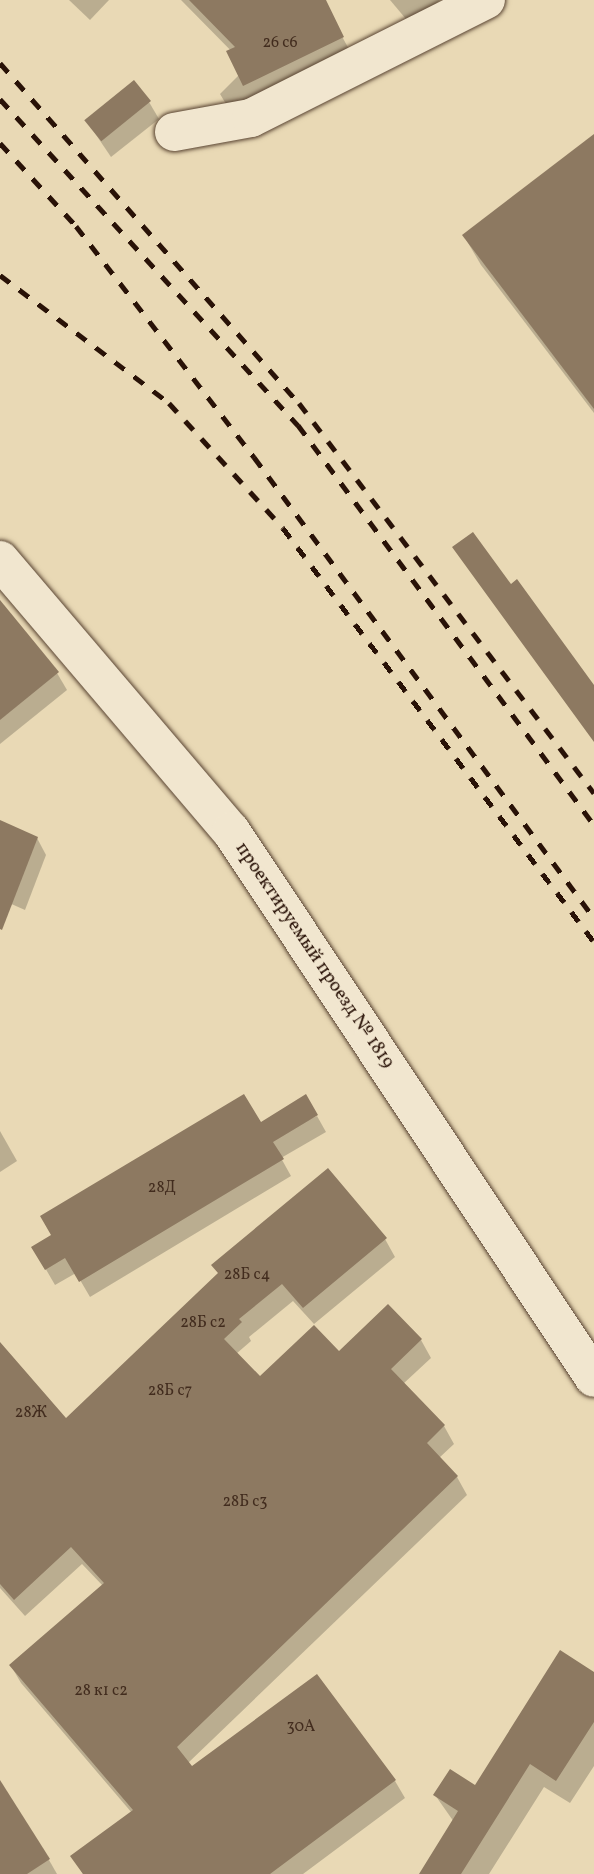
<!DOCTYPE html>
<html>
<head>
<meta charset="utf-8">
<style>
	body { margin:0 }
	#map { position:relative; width:594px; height:1874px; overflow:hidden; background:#e9d9b5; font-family:Vollkorn,serif }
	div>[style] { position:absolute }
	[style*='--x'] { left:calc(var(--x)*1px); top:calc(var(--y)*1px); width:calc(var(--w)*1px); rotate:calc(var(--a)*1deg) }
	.shadow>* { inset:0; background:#0003 }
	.building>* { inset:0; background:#8d7961; transform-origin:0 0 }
	.roads { filter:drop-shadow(0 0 2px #594432) drop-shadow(0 0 2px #594432) }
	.minor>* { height:38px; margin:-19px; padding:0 19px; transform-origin:19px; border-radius:19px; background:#f1e6cf }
	.rail>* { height:5px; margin-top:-2.5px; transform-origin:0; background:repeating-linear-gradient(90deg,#291207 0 12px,transparent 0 24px) }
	span { translate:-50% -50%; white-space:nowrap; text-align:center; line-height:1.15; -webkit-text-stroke:5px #f1e6cf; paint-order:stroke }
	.number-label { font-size:16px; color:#422c1e }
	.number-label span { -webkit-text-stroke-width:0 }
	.street-label { font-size:19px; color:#291207 }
</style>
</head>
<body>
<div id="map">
	<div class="shadow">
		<div style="clip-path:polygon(69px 0,109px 0,90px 20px)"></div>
		<div style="clip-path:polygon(181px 0,322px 0,356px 62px,235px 119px,220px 94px,247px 67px)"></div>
		<div style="clip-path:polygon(390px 0,440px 0,411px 25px)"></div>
		<div style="clip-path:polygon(149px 102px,159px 119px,111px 157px,86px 120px)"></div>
		<div style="clip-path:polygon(594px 136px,594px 413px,481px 265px,464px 236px)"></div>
		<div style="clip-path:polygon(0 603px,57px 673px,67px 690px,0 744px)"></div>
		<div style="clip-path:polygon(0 821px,37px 838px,46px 855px,25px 910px,0 899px)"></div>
		<div style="clip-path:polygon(317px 1116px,326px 1132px,281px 1158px,291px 1176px,90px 1297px,76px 1273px,55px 1285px,33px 1247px)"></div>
		<div style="clip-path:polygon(0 1131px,17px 1161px,0 1172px)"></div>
		<div style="clip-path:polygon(385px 1239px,395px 1257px,314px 1324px,293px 1301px,249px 1337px,251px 1341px,236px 1354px,260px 1379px,339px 1353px,421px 1340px,431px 1358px,403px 1384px,444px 1426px,454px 1444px,439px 1458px,457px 1477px,467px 1495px,188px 1763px,192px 1768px,395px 1781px,405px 1798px,303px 1874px,83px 1874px,73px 1857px,132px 1813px,21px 1683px,11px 1666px,103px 1586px,82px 1564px,25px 1616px,0 1588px,0 1344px,66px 1421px,219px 1274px,213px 1265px)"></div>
		<div style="clip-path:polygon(594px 1674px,594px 1766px,570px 1803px,544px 1787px,489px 1874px,421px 1874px,454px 1822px,435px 1795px,475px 1787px)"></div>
		<div style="clip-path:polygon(0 1782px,49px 1860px,57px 1874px,0 1874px)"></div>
	</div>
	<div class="building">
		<div style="clip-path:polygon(189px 0,326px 0,344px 37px,243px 86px,226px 51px,235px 47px)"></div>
		<div style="left:134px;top:80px;width:27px;height:64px;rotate:51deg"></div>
		<div style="clip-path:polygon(594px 134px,594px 409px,462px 235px)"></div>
		<div style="clip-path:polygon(473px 532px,511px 584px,517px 579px,594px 685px,594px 742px,452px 547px)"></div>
		<div style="clip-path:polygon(0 600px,59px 672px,0 720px)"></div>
		<div style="clip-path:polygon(0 820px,38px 837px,2px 930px,0 929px)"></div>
		<div style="clip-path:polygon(244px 1094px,261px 1122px,306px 1094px,318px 1115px,273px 1142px,284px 1159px,79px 1282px,65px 1258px,45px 1270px,31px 1247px,51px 1235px,40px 1216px)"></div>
		<div style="clip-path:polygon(328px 1168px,387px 1238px,303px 1308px,282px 1284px,239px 1319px,242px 1322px,224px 1339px,260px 1376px,314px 1325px,339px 1351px,388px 1304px,422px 1339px,391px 1369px,445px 1425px,427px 1443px,458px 1476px,177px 1747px,192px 1766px,317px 1674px,396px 1780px,270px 1874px,83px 1874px,70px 1856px,133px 1810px,9px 1665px,104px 1583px,71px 1547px,14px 1600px,0 1584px,0 1342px,66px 1418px,218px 1273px,211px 1265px)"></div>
		<div style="clip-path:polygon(560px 1650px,594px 1672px,594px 1722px,556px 1781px,530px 1764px,461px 1874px,419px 1874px,458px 1811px,433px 1795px,450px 1769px,475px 1785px)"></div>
		<div style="clip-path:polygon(0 1780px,50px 1859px,27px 1874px,0 1874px)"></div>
	</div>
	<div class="roads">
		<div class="minor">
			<div style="--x:174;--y:132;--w:78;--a:-10.3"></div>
			<div style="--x:251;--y:118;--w:263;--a:-26.7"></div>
			<div style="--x:0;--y:560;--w:356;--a:49.6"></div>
			<div style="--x:231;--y:831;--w:656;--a:56.43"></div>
		</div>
	</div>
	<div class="rail">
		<div style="--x:0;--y:63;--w:453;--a:48.7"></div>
		<div style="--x:299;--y:403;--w:489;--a:52.9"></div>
		<div style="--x:0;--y:99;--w:442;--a:47.6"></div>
		<div style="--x:298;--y:425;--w:498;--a:53.5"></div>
		<div style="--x:0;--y:143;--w:113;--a:47.5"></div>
		<div style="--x:76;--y:226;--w:292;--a:52.4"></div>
		<div style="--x:254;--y:457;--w:573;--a:53.59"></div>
		<div style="--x:0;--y:275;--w:212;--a:37.1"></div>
		<div style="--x:169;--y:403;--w:169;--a:47.6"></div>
		<div style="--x:283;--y:528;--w:518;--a:53.09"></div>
	</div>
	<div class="number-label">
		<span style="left:280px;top:43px">26 с6</span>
		<span style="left:162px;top:1188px">28Д</span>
		<span style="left:247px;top:1275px">28Б с4</span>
		<span style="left:203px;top:1323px">28Б с2</span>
		<span style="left:170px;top:1391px">28Б с7</span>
		<span style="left:31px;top:1413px">28Ж</span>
		<span style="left:245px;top:1502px">28Б с3</span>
		<span style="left:101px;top:1691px">28 к1 с2</span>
		<span style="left:301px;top:1727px">30А</span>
	</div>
	<div class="street-label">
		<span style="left:314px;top:956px;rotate:56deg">проектируемый проезд № 1819</span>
	</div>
</div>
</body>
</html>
